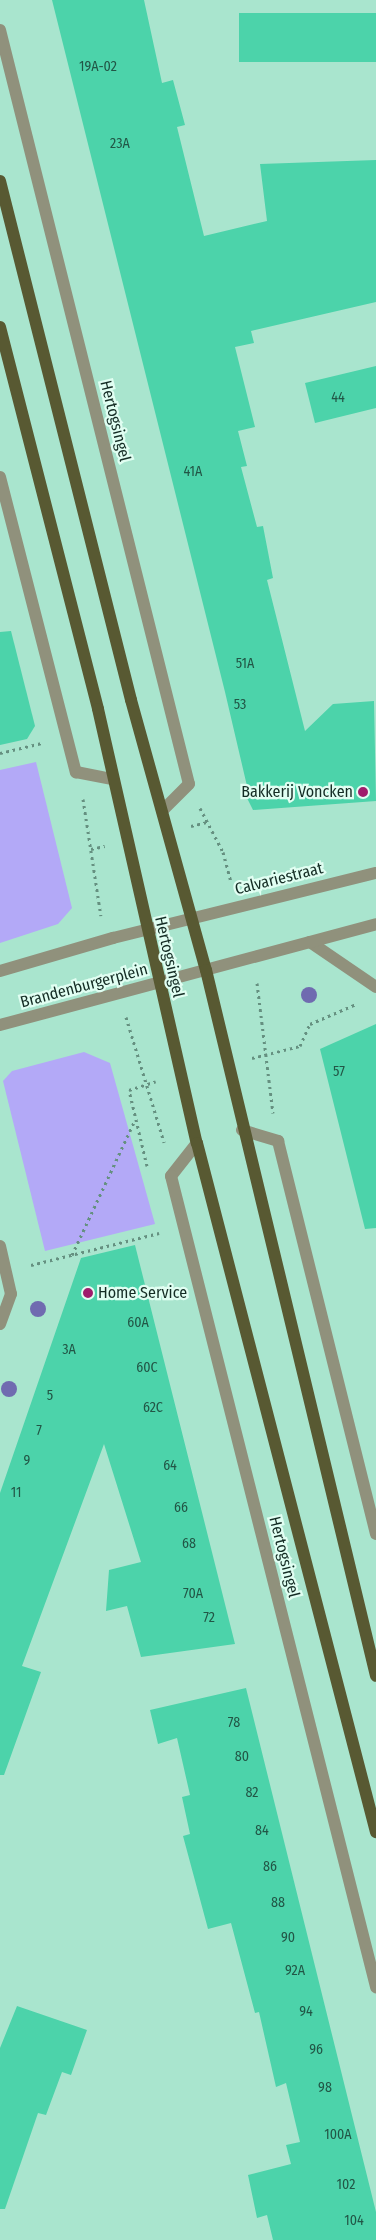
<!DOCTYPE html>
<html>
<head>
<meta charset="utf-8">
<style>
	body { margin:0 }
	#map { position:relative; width:376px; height:2240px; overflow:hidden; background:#a9e5ce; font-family:"Fira Sans Condensed",sans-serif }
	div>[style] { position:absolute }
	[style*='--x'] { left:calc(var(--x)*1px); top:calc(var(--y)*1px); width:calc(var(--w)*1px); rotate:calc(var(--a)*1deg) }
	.green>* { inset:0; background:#b3a9f7 }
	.building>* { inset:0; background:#4cd3aa; transform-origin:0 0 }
	.path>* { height:3px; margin-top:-1.5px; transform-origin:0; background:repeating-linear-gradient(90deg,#659080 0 2.5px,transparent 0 6.5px) }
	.minor>* { height:12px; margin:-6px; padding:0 6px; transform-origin:6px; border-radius:6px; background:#90917c }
	.major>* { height:12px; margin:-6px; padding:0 6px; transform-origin:6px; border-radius:6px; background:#585932 }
	.trees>* { width:16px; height:16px; margin:-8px; border-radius:50%; background:#706bb0 }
	.dots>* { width:14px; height:14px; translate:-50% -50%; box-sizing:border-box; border:2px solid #e1fef2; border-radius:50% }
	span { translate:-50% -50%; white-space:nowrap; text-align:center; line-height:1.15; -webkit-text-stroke:4.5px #e1fef2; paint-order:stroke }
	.number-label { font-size:14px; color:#225646 }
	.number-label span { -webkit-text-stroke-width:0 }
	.street-label { font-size:16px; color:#142c24 }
	.poi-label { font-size:16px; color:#142c24 }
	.right { translate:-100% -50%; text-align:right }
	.left { translate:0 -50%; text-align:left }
</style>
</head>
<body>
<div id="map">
	<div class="green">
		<div style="clip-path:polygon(36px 762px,72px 908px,58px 924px,0 943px,0 770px)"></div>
		<div style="clip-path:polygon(84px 1052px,110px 1063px,155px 1224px,45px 1251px,3px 1081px,12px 1071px)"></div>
	</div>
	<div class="building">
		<div style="clip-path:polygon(52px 0,144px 0,162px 83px,173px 80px,185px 125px,177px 127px,204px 236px,267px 221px,260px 164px,376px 160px,376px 302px,251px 331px,254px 343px,235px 347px,255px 427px,238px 431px,247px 466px,241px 467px,257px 527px,263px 526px,273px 578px,267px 580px,305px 731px,333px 704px,374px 701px,376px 801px,253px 810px,244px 792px,247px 786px,225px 692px)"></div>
		<div style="left:376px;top:13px;width:49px;height:137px;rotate:90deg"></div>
		<div style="clip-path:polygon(376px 366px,376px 408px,315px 423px,305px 383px)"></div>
		<div style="clip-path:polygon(11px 631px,35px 726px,27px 739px,0 745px,0 632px)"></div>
		<div style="clip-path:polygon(376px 1024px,376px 1228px,365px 1229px,320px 1049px)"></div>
		<div style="clip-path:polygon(135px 1245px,235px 1644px,141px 1657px,127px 1606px,106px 1611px,109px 1570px,141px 1562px,104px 1444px,22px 1666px,41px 1672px,4px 1775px,0 1775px,0 1493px,81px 1258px)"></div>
		<div style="clip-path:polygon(246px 1688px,376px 2212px,376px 2240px,273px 2240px,267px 2215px,257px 2218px,248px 2175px,291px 2164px,286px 2145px,300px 2142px,286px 2083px,276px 2087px,259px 2012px,255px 2013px,231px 1923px,208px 1929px,183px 1836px,190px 1834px,182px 1797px,190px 1795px,177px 1738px,158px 1744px,150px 1710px)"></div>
		<div style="clip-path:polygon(17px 2006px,87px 2030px,71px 2075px,62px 2072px,46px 2115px,38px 2113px,5px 2209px,0 2209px,0 2048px)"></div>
	</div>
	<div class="path">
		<div style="--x:0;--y:753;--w:43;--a:-13.4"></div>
		<div style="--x:83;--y:799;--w:118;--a:81.3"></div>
		<div style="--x:200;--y:808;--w:50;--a:62.4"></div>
		<div style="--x:223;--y:852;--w:31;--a:75"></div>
		<div style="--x:191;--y:826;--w:16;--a:-14"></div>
		<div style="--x:91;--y:849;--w:14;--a:-12"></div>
		<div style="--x:257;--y:983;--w:131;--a:83"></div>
		<div style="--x:126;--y:1017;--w:131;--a:73.1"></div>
		<div style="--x:252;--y:1058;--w:49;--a:-14"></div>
		<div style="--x:300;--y:1046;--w:24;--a:-66"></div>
		<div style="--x:310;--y:1024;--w:50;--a:-23.5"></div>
		<div style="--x:147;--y:1166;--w:78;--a:-103.3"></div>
		<div style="--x:129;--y:1090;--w:28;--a:-18"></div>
		<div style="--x:72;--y:1255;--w:147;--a:-65"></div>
		<div style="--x:31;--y:1265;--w:132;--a:-14"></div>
	</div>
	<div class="minor">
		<div style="--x:0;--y:30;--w:777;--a:75.93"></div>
		<div style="--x:189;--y:784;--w:38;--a:135"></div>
		<div style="--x:0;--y:477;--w:305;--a:75.6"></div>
		<div style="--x:76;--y:772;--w:37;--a:11"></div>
		<div style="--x:310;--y:942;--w:80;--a:34.3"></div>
		<div style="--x:0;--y:971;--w:118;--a:-16.3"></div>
		<div style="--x:113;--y:938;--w:271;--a:-13.9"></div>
		<div style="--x:0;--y:1025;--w:389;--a:-15"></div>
		<div style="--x:242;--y:1130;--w:38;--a:17"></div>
		<div style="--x:278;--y:1141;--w:405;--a:76"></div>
		<div style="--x:197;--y:1143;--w:42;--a:128.2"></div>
		<div style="--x:171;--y:1176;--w:837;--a:75.81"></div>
		<div style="--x:0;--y:1246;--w:49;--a:77.1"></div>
		<div style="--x:11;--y:1294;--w:32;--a:110"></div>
	</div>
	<div class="major">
		<div style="--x:0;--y:181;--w:535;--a:75.83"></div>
		<div style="--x:131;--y:700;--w:280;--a:74.5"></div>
		<div style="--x:206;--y:970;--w:726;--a:76.46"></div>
		<div style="--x:0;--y:327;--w:394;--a:75.6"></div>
		<div style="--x:98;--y:709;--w:445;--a:77.2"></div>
		<div style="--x:197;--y:1143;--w:712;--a:75.44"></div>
	</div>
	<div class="trees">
		<div style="left:309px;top:995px"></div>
		<div style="left:38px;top:1309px"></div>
		<div style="left:9px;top:1389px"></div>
	</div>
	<div class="dots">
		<div style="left:363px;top:792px;background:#9f1c6c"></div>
		<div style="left:88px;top:1293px;background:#9f1c6c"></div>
	</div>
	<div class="number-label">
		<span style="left:98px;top:67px">19A-02</span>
		<span style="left:120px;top:144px">23A</span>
		<span style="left:338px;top:398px">44</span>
		<span style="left:193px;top:472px">41A</span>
		<span style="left:245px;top:664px">51A</span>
		<span style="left:240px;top:705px">53</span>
		<span style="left:339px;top:1072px">57</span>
		<span style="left:138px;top:1323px">60A</span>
		<span style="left:69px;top:1350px">3A</span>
		<span style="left:147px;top:1368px">60C</span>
		<span style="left:50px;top:1396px">5</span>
		<span style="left:153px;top:1408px">62C</span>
		<span style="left:39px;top:1431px">7</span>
		<span style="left:27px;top:1461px">9</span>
		<span style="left:170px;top:1466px">64</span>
		<span style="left:16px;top:1493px">11</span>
		<span style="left:181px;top:1508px">66</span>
		<span style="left:189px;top:1544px">68</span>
		<span style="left:193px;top:1594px">70A</span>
		<span style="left:209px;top:1618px">72</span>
		<span style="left:234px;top:1723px">78</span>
		<span style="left:242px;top:1757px">80</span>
		<span style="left:252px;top:1793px">82</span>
		<span style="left:262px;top:1831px">84</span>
		<span style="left:270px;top:1867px">86</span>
		<span style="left:278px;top:1903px">88</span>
		<span style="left:288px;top:1938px">90</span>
		<span style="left:295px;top:1971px">92A</span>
		<span style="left:306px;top:2012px">94</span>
		<span style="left:316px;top:2050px">96</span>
		<span style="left:325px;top:2088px">98</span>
		<span style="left:338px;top:2135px">100A</span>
		<span style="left:346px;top:2185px">102</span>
		<span style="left:354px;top:2221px">104</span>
	</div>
	<div class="street-label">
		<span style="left:115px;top:421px;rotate:76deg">Hertogsingel</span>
		<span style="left:279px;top:879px;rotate:-14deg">Calvariestraat</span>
		<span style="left:169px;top:957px;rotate:77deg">Hertogsingel</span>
		<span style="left:84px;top:986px;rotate:-15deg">Brandenburgerplein</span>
		<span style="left:284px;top:1557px;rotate:76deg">Hertogsingel</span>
	</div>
	<div class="poi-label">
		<span class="right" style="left:353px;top:792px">Bakkerij Voncken</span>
		<span class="left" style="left:98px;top:1293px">Home Service</span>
	</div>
</div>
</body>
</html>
